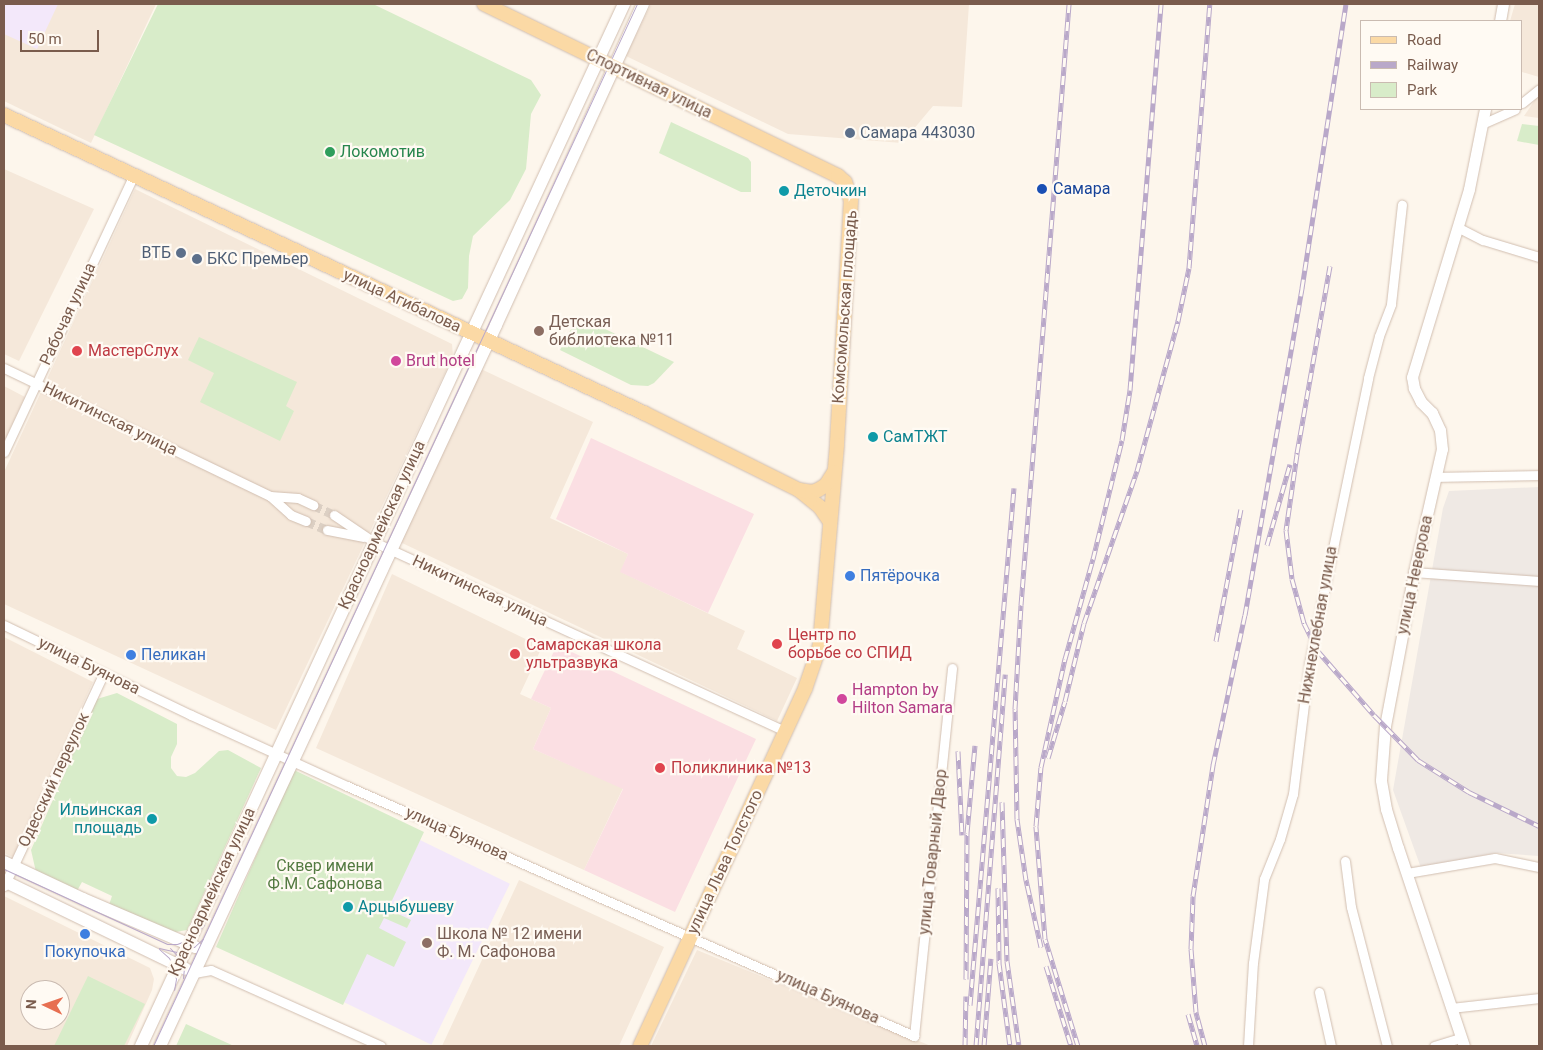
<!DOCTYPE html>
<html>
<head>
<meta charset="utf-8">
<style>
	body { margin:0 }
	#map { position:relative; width:1543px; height:1050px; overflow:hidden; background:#fdf6ec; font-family:Roboto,sans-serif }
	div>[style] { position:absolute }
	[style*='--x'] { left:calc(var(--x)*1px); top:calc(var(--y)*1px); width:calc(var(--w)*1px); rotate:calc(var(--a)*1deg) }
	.residential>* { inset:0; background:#f5e8da }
	.industrial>* { inset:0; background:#efe9e4 }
	.education>* { inset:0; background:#f3e8fa; transform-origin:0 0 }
	.medical>* { inset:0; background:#fbdfe3 }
	.green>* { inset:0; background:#d8ecc9 }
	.minor-tunnel>* { height:9px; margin-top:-4.5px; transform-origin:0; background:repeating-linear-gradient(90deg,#dcd0c4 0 9px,transparent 0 13.5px) }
	.roads { filter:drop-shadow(0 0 1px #d1beb0) drop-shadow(0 0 1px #d1beb0) }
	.minor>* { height:9px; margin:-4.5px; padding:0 4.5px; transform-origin:4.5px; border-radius:4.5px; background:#fff }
	.tertiary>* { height:11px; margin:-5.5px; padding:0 5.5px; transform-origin:5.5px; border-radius:5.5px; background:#fff }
	.secondary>* { height:12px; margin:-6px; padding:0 6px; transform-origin:6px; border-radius:6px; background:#fff }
	.primary>* { height:14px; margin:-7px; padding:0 7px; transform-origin:7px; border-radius:7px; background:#fbd9a5 }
	.tram>* { height:1px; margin:-0.5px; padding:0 0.5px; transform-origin:0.5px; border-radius:0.5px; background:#b9a8c9 }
	.rail>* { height:5px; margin-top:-2.5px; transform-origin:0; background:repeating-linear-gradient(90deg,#fffaf3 0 9px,#b9a8c9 0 18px); box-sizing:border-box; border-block:1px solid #b9a8c9 }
	.dots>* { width:14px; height:14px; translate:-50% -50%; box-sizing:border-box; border:2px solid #fffaf3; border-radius:50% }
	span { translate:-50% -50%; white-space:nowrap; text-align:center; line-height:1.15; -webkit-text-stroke:4.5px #fffaf3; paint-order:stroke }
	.street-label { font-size:16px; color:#7a5c4d }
	.service-label { font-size:16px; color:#4e5e75 }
	.left { translate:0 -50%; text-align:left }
	.right { translate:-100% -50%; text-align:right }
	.leisure-label { font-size:16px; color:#27864d }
	.transit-label { font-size:16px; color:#164399 }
	.culture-label { font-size:16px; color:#0d838f }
	.education-label { font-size:16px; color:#785e54 }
	.health-label { font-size:16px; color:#be3a42 }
	.hotel-label { font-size:16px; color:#b23c85 }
	.shop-label { font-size:16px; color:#366cbe }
	.park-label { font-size:16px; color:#537a41 }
	.frame { position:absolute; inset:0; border:5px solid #7a5c4d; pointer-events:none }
	.legend { position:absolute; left:1360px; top:20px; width:162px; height:90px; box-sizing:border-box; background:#fffaf3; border:1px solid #cabbb1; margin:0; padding:6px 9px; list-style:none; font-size:15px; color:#7a5c4d }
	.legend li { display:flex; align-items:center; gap:10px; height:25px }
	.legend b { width:25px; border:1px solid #cabbb1 }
	.north { position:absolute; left:20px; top:980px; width:50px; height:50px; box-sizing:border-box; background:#fffaf3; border:1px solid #cabbb1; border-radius:50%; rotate:273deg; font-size:14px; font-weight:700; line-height:20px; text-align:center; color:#7a5c4d }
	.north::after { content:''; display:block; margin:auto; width:18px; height:22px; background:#e76f51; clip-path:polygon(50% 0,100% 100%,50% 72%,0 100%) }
	.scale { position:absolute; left:20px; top:30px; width:79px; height:22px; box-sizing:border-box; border:2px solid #7a5c4d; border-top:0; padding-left:6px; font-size:15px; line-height:18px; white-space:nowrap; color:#7a5c4d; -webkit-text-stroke:4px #fffaf3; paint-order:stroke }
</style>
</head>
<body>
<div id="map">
	<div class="residential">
		<div style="clip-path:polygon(4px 4px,156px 4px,91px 143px,4px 101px)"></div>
		<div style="clip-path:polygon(651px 4px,969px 4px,962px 107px,933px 106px,902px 143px,788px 134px,626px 56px)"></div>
		<div style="clip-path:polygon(1515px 4px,1539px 4px,1539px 77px,1522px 72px,1522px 21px,1510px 21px)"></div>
		<div style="clip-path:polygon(1539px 94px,1539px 118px,1524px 116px)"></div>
		<div style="clip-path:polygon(4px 169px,94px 209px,19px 361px,4px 354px)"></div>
		<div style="clip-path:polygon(135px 189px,452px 344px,453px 356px,276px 730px,4px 604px,4px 472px)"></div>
		<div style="clip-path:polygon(481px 369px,593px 422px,550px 518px,628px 554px,621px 572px,745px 631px,737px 649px,797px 678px,777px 721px,400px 542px)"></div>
		<div style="clip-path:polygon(4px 386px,25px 397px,4px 442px)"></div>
		<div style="clip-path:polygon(392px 574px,542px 647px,520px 694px,551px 708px,533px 749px,623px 788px,584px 870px,316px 748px)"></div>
		<div style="clip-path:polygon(4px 637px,93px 682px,13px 857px,4px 853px)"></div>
		<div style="clip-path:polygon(519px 880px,664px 947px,619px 1046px,442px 1046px)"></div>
		<div style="clip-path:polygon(evenodd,4px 896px,150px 968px,154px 979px,152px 990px,127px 1046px,4px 1046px,4px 896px,30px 990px,60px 990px,60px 1020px,30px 1020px,30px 990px)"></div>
		<div style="clip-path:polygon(697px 950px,931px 1046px,651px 1046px)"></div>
	</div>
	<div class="industrial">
		<div style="clip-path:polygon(1539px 487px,1539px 856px,1496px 853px,1421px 868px,1393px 790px,1443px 508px,1449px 491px)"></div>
	</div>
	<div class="education">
		<div style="clip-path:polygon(4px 4px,58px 4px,37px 49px,4px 34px)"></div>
		<div style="left:420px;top:840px;width:100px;height:179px;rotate:26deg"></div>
	</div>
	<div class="medical">
		<div style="clip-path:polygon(591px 438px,754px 514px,708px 613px,620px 572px,628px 554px,556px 519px)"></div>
		<div style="clip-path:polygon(557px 645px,756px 739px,675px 912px,584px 870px,623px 789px,533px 749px,551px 708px,531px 699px)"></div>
	</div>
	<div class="green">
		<div style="clip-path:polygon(158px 4px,373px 4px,531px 80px,541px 95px,531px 114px,526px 169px,510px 200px,473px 236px,469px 256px,468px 288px,462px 299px,453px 301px,94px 135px)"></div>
		<div style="clip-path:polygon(671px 122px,748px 158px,751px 162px,751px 192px,741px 192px,659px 153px)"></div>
		<div style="clip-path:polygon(1522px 124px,1539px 126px,1539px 145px,1517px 141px)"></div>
		<div style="clip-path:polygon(578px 316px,674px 362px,654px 383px,648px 386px,631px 385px,560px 350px)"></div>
		<div style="clip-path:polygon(199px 337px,297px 382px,286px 406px,294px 411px,280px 441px,200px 402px,214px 373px,188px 360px)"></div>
		<div style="clip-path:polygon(117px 693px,177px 724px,177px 744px,171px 757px,171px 768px,177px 776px,186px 777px,195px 773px,219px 751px,228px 750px,261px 768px,187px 930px,170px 933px,109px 905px,112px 896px,82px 882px,77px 891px,36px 872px,31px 850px,97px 699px)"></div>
		<div style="clip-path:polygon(294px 770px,424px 832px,388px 909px,411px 920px,407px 928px,384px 918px,379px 928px,406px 942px,394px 967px,367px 954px,343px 1005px,216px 947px)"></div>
		<div style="clip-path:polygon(88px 976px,145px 1004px,124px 1046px,54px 1046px)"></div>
		<div style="clip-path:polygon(186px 1024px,199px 1030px,234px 1046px,176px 1046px)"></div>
	</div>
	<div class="minor-tunnel">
		<div style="--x:313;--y:505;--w:23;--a:25"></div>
		<div style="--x:306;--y:521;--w:23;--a:23"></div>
	</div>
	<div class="roads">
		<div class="minor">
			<div style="--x:1522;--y:103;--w:22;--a:-39"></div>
			<div style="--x:1482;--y:124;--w:36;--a:-24"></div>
			<div style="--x:1457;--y:227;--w:29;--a:27"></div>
			<div style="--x:1483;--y:240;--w:59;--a:16.9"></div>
			<div style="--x:4;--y:368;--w:295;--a:25.7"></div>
			<div style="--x:270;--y:496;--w:28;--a:42"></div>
			<div style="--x:291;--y:515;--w:16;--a:22"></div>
			<div style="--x:4;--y:452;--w:304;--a:-64.9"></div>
			<div style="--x:1436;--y:477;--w:103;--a:-1.1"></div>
			<div style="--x:270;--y:496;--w:28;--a:4"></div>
			<div style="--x:298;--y:498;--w:17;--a:25"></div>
			<div style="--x:334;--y:515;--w:48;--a:34"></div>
			<div style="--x:374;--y:542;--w:452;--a:24.7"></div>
			<div style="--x:327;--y:530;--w:37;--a:11"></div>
			<div style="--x:1414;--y:572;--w:125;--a:4.1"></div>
			<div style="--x:4;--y:625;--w:208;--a:25.7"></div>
			<div style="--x:191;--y:715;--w:171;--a:24.5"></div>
			<div style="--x:347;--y:786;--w:620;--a:23.79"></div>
			<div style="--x:914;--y:1036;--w:370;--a:-84.1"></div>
			<div style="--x:1345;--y:861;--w:46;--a:82.6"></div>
			<div style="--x:1351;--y:907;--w:144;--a:75.5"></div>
			<div style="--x:1407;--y:873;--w:89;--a:-9.7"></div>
			<div style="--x:1495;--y:858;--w:45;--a:11.6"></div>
			<div style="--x:4;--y:886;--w:235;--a:-64.9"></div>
			<div style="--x:194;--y:973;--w:17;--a:-10"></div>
			<div style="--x:211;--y:970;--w:186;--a:24.1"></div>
			<div style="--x:1319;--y:992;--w:55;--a:77.5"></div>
			<div style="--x:1451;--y:1008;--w:89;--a:-6.5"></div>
			<div style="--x:1248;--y:1046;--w:83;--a:-86.6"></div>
			<div style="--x:1253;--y:963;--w:85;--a:-82.5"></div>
			<div style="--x:1264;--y:879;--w:43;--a:-68.2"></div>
			<div style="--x:1280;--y:839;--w:47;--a:-73.9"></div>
			<div style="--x:1293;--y:794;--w:131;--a:-83"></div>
			<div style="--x:1309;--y:664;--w:292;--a:-78.3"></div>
			<div style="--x:1368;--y:378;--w:43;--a:-75.3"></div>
			<div style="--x:1379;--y:336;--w:34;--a:-69"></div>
			<div style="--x:1391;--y:304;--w:100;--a:-83.7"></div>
			<div style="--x:1434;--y:1046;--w:28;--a:-17"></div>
		</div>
		<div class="tertiary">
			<div style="--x:1500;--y:21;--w:17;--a:-80"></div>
			<div style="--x:1464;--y:1046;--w:209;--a:-108.4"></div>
			<div style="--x:1398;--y:848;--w:41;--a:-107.1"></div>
			<div style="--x:1386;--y:809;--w:29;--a:-100"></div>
			<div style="--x:1381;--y:780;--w:54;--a:-85.8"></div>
			<div style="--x:1385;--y:726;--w:157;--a:-79.3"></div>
			<div style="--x:1414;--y:572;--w:126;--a:-77.2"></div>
			<div style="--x:1442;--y:449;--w:19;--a:-96"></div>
			<div style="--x:1440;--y:430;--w:19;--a:-115"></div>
			<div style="--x:1432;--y:413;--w:16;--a:-135"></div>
			<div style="--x:1421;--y:402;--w:16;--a:-117"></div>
			<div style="--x:1414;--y:388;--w:11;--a:-100"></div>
			<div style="--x:1412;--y:377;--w:196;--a:-73.1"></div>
			<div style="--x:1469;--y:189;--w:82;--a:-78.7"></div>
		</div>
		<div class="secondary">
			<div style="--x:4;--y:862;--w:87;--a:25.1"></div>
			<div style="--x:83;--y:899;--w:122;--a:23.2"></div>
			<div style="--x:4;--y:881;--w:202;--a:25.8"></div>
			<div style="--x:141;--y:1046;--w:1149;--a:-65.13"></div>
			<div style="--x:160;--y:1046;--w:795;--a:-65.01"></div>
			<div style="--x:496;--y:325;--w:353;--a:-65.4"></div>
		</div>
		<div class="primary">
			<div style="--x:484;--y:4;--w:394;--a:25.9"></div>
			<div style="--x:838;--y:176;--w:9;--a:41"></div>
			<div style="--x:845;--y:182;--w:19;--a:72"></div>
			<div style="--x:851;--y:200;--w:245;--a:93.3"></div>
			<div style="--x:837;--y:445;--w:201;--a:94.9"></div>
			<div style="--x:820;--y:645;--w:46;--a:108.8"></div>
			<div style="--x:805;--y:689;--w:393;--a:114.8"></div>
			<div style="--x:4;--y:115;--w:706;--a:24.97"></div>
			<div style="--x:644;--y:413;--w:173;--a:26.4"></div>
			<div style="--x:799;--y:490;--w:27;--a:39"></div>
			<div style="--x:820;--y:507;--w:18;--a:56"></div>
			<div style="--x:799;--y:490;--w:13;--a:9"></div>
			<div style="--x:812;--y:492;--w:6;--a:-18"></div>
			<div style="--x:818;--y:490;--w:9;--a:-32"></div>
			<div style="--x:826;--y:485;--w:15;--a:-58"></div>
		</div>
	</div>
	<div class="tram">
		<div style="--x:4;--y:869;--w:179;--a:24.7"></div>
		<div style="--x:167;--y:944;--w:10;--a:0"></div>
		<div style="--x:177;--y:944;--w:14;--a:-21"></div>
		<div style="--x:190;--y:939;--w:20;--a:-45"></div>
		<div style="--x:159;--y:948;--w:17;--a:13"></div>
		<div style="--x:176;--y:952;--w:19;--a:-16"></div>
		<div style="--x:194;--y:947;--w:12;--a:-42"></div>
		<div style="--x:170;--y:948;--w:16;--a:47"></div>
		<div style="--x:181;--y:960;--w:9;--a:69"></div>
		<div style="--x:184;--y:968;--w:10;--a:96"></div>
		<div style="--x:159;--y:949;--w:13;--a:42"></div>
		<div style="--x:169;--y:958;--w:8;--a:60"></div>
		<div style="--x:173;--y:965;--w:14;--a:78"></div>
		<div style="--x:176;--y:979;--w:11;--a:100"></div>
		<div style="--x:153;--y:1046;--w:1149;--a:-65.09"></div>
	</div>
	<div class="rail">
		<div style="--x:1330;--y:266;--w:191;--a:100"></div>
		<div style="--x:1297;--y:454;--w:77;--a:98.2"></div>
		<div style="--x:1286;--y:530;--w:49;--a:83"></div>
		<div style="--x:1292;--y:579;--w:46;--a:74.7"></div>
		<div style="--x:1304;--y:623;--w:30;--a:64"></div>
		<div style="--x:1317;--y:650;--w:86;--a:48.8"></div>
		<div style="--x:1374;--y:715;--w:63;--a:45.6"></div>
		<div style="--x:1418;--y:760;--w:60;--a:32.1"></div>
		<div style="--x:1469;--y:792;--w:78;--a:25.9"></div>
		<div style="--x:1267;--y:545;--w:84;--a:-74.1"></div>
		<div style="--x:1216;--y:641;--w:134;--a:-79.3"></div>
		<div style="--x:958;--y:751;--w:84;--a:87.3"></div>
		<div style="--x:1048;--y:758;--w:59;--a:-73.4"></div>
		<div style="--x:1065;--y:701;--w:80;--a:-76.3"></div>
		<div style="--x:1084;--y:623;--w:161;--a:-70.8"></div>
		<div style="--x:1137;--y:471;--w:156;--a:-74.7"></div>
		<div style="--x:1178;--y:321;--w:54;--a:-78.3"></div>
		<div style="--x:1189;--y:268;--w:265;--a:-85.5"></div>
		<div style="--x:1002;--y:802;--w:159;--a:88.2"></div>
		<div style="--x:1007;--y:961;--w:86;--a:82"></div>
		<div style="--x:998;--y:888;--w:75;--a:89.2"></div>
		<div style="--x:999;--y:963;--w:84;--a:82.5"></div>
		<div style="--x:1041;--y:947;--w:69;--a:-102.6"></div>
		<div style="--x:1026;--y:880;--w:62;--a:-98.4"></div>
		<div style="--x:1017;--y:819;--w:110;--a:-91"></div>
		<div style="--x:1015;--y:709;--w:104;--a:-86.7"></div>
		<div style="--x:1021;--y:605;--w:603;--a:-85.43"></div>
		<div style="--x:1046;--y:966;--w:84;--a:72.6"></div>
		<div style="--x:966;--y:979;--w:146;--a:-89.6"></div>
		<div style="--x:967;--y:833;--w:88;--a:-84.8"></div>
		<div style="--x:970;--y:1005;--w:519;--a:-85.14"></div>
		<div style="--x:1188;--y:1014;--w:33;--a:74"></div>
		<div style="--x:965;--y:1046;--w:50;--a:-88.9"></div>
		<div style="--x:976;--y:1046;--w:373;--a:-85.5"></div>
		<div style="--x:984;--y:1046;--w:88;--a:-85.5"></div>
		<div style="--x:1078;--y:1046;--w:112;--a:-107.1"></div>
		<div style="--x:1045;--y:939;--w:113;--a:-94.6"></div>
		<div style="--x:1036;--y:826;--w:59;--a:-85.2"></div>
		<div style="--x:1041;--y:767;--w:111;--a:-77.5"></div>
		<div style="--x:1065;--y:659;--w:104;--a:-74.4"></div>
		<div style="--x:1093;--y:559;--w:122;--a:-76.3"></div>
		<div style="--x:1122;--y:440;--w:51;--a:-80.9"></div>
		<div style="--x:1130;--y:390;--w:387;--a:-85.4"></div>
		<div style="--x:1205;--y:1046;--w:35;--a:-105"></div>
		<div style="--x:1196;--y:1012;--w:63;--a:-94.5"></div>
		<div style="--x:1191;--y:949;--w:53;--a:-87.8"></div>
		<div style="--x:1193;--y:896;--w:133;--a:-81.3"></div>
		<div style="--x:1213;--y:765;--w:153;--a:-78"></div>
		<div style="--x:1245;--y:615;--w:332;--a:-80.1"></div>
		<div style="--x:1302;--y:288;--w:287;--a:-81.2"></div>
	</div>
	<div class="dots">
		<div style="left:850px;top:133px;background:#5c6f8a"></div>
		<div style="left:330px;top:152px;background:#2e9e5b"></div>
		<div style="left:1042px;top:189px;background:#1a4fb4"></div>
		<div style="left:784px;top:191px;background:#0f9aa8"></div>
		<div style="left:181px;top:253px;background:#5c6f8a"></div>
		<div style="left:197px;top:259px;background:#5c6f8a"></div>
		<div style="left:539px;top:331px;background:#8d6e63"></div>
		<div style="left:77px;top:351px;background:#e0444e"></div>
		<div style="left:396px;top:361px;background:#d1479c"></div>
		<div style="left:873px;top:437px;background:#0f9aa8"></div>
		<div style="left:850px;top:576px;background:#3f7fe0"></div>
		<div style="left:777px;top:644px;background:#e0444e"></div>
		<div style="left:515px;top:654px;background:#e0444e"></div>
		<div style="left:131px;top:655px;background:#3f7fe0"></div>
		<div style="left:842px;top:699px;background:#d1479c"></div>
		<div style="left:660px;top:768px;background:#e0444e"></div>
		<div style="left:152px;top:819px;background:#0f9aa8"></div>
		<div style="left:348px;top:907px;background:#0f9aa8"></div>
		<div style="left:85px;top:934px;background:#3f7fe0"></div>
		<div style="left:427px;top:943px;background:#8d6e63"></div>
	</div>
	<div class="street-label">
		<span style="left:649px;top:84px;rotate:26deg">Спортивная улица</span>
		<span style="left:402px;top:301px;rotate:25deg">улица Агибалова</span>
		<span style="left:845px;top:307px;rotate:-86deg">Комсомольская площадь</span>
		<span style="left:68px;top:314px;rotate:-65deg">Рабочая улица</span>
		<span style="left:110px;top:419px;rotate:26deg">Никитинская улица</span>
		<span style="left:382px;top:525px;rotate:-65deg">Красноармейская улица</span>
		<span style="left:1415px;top:575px;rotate:-78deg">улица Неверова</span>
		<span style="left:480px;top:591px;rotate:25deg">Никитинская улица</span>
		<span style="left:1318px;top:625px;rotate:-80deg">Нижнехлебная улица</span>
		<span style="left:89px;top:666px;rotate:26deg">улица Буянова</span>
		<span style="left:54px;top:780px;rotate:-65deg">Одесский переулок</span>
		<span style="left:457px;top:834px;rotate:24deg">улица Буянова</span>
		<span style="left:933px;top:852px;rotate:-84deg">улица Товарный Двор</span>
		<span style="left:725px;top:862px;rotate:-65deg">улица Льва Толстого</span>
		<span style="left:212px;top:892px;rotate:-65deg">Красноармейская улица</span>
		<span style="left:828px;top:997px;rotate:24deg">улица Буянова</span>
	</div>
	<div class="service-label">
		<span class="left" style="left:860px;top:133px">Самара 443030</span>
		<span class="right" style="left:171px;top:253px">ВТБ</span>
		<span class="left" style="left:207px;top:259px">БКС Премьер</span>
	</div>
	<div class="leisure-label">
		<span class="left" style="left:340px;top:152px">Локомотив</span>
	</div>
	<div class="transit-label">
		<span class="left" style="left:1053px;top:189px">Самара</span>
	</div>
	<div class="culture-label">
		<span class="left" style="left:794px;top:191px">Деточкин</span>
		<span class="left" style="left:883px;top:437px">СамТЖТ</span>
		<span class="right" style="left:142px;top:819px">Ильинская<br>площадь</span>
		<span class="left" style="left:358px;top:907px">Арцыбушеву</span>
	</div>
	<div class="education-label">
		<span class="left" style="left:549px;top:331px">Детская<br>библиотека №11</span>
		<span class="left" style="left:437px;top:943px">Школа № 12 имени<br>Ф. М. Сафонова</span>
	</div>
	<div class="health-label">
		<span class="left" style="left:88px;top:351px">МастерСлух</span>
		<span class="left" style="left:788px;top:644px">Центр по<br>борьбе со СПИД</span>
		<span class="left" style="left:526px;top:654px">Самарская школа<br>ультразвука</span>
		<span class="left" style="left:671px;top:768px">Поликлиника №13</span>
	</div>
	<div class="hotel-label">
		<span class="left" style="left:406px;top:361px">Brut hotel</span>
		<span class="left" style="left:852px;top:699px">Hampton by<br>Hilton Samara</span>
	</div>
	<div class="shop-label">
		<span class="left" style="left:860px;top:576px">Пятёрочка</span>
		<span class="left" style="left:141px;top:655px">Пеликан</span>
		<span style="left:85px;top:952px">Покупочка</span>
	</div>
	<div class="park-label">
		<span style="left:325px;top:875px">Cквер имени<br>Ф.М. Сафонова</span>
	</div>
	<div class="frame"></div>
	<ul class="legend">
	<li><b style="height:6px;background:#fbd9a5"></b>Road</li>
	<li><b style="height:6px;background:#b9a8c9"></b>Railway</li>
	<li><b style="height:14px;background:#d8ecc9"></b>Park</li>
	</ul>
	<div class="north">N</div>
	<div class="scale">50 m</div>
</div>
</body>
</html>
